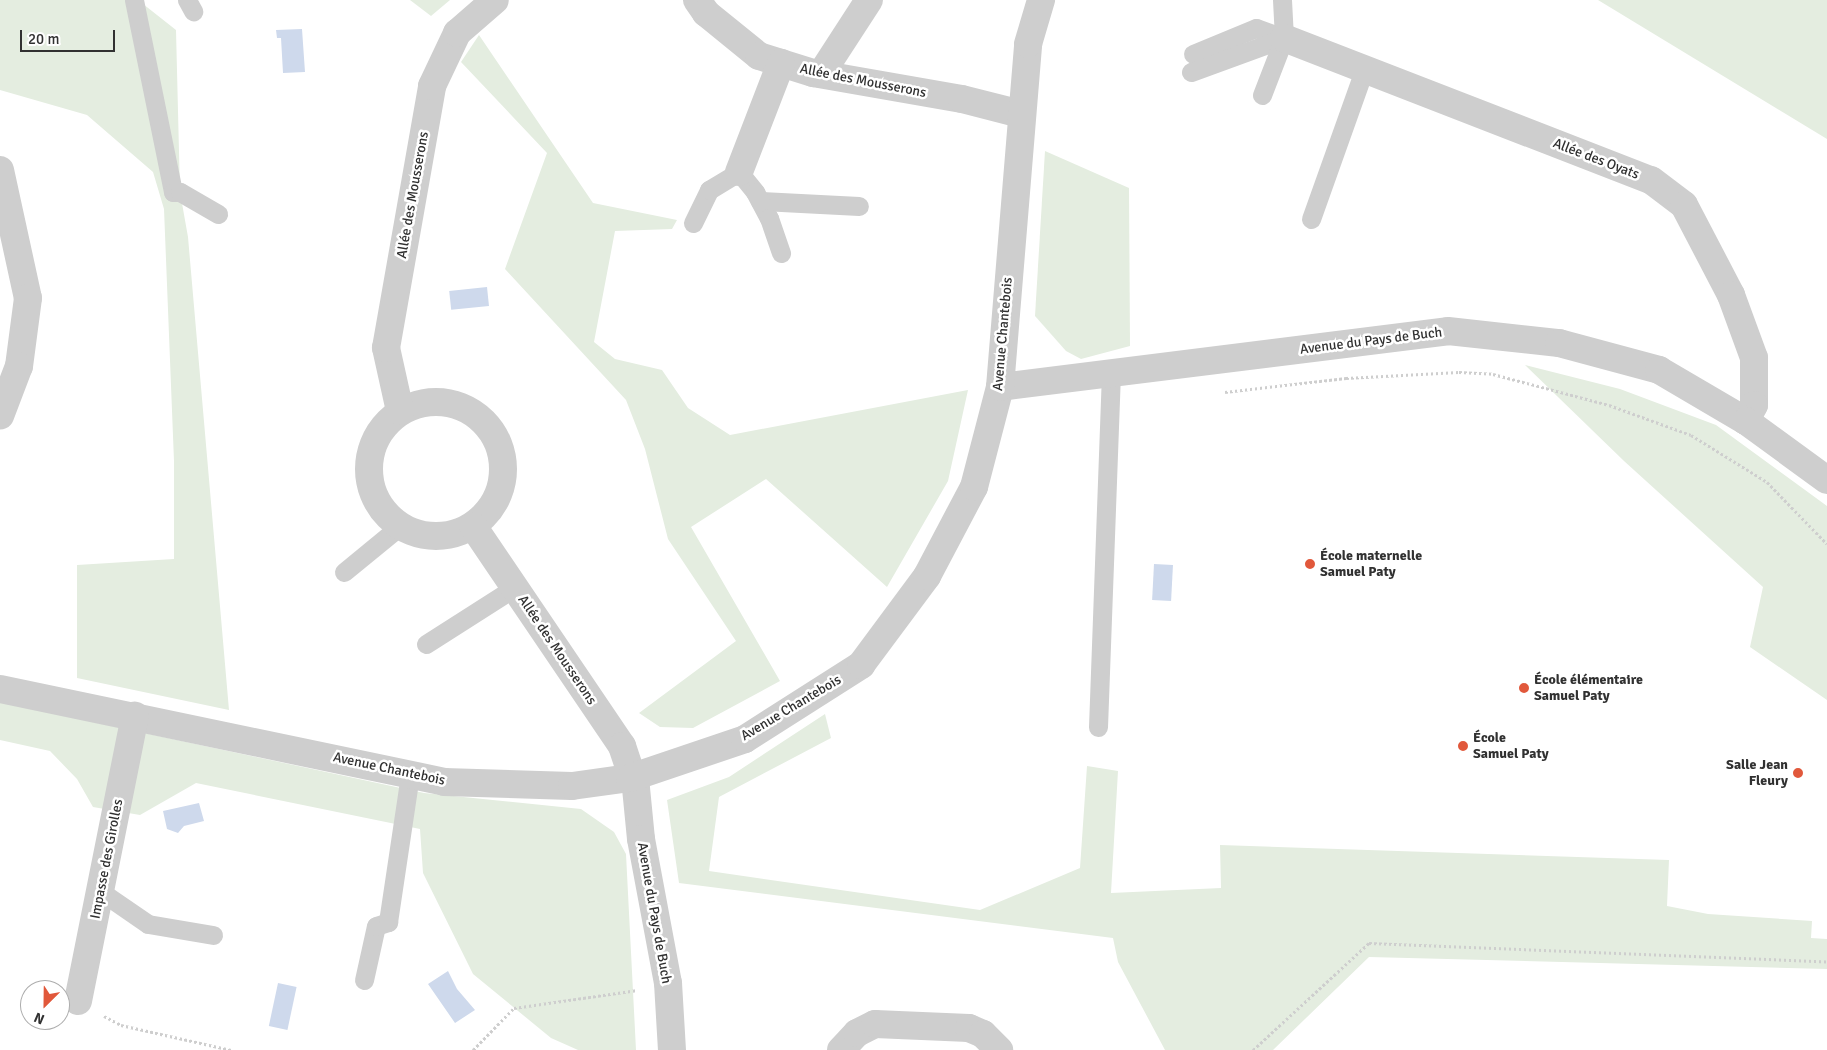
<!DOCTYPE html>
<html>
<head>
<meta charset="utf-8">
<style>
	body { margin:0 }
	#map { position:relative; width:1827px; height:1050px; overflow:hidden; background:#fff; font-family:Signika,sans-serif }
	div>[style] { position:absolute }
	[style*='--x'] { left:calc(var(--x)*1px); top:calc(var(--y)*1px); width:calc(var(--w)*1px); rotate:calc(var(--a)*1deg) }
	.green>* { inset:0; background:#e4ede0 }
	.water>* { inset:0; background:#ced9ec; transform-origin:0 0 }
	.path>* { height:3px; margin-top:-1.5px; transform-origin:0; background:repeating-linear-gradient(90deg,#cecece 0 2.5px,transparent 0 5px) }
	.service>* { height:19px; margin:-9.5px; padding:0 9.5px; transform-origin:9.5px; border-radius:9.5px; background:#cecece }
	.minor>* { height:28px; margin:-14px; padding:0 14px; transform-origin:14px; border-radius:14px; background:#cecece }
	.minor>.ring { margin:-14px; padding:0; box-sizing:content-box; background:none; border:28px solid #cecece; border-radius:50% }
	.dots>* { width:14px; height:14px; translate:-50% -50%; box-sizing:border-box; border:2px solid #fff; border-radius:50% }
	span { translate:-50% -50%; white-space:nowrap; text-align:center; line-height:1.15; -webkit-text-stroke:5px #fff; paint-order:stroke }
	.street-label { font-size:14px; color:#313131 }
	.poi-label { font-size:14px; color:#313131; font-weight:700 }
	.left { translate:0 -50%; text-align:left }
	.right { translate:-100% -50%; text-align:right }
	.north { position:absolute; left:20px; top:980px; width:50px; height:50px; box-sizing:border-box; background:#fff; border:1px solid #adadad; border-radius:50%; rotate:203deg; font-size:14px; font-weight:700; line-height:20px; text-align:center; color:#313131 }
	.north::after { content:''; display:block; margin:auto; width:18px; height:22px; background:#e1583b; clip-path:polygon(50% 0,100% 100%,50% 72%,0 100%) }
	.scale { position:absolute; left:20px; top:30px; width:95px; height:22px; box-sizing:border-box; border:2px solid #313131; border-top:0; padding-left:6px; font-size:15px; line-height:18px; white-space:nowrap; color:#313131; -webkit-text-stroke:4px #fff; paint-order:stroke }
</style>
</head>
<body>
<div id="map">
	<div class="green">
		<div style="clip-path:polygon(0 0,138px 0,176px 30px,180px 192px,188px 237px,229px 710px,77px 678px,77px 565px,174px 559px,174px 461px,164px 209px,153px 172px,87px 115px,0 90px)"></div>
		<div style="clip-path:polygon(410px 0,450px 0,431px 16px)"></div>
		<div style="clip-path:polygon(1598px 0,1827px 0,1827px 139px)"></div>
		<div style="clip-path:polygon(479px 35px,593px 203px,677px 220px,672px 229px,615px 231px,594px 342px,615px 359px,662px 370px,688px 408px,730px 435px,968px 390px,948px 481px,887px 587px,766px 479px,691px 527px,780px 681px,693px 728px,660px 727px,639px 713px,736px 641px,668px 539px,645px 449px,626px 400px,505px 269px,547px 153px,461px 62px)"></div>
		<div style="clip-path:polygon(1045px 151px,1129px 188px,1130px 346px,1081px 359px,1066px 351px,1035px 316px)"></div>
		<div style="clip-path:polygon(1525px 365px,1620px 389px,1716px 425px,1827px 506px,1827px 700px,1750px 647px,1763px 587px,1624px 461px)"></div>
		<div style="clip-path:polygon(0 702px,424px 793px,581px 809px,614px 832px,626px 854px,636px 1050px,578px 1050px,551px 1038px,473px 974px,423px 873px,420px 829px,196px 783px,140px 815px,93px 807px,77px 779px,50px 751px,0 740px)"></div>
		<div style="clip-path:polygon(825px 714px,831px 738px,719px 797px,709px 871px,980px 910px,1080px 868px,1087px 766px,1118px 771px,1111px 893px,1221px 888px,1220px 845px,1669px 860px,1667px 906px,1708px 914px,1812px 921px,1811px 938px,1827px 939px,1827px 969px,1369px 957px,1273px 1050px,1165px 1050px,1118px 962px,1113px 938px,679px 883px,667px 800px,729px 777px)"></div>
	</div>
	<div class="water">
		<div style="clip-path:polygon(302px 29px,305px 72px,283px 73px,281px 38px,277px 38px,276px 30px)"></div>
		<div style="left:487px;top:287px;width:19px;height:38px;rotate:84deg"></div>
		<div style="left:1154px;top:564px;width:19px;height:36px;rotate:3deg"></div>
		<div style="clip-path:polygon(199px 803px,204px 821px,184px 826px,178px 833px,167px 829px,163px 811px)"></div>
		<div style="clip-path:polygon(448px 971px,457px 989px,475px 1010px,455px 1023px,428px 984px)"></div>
		<div style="left:278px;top:983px;width:19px;height:44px;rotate:12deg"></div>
	</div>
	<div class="path">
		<div style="--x:1225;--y:392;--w:122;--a:-6.6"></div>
		<div style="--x:1346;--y:378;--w:113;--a:-3"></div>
		<div style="--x:1459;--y:372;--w:34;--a:3"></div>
		<div style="--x:1493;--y:374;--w:120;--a:15"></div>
		<div style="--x:1609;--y:405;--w:87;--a:20.1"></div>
		<div style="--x:1691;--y:435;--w:89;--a:31.7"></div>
		<div style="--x:1767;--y:482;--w:86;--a:45.9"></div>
		<div style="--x:104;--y:1016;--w:19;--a:28"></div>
		<div style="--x:121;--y:1025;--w:113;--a:12.8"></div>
		<div style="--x:473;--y:1050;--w:59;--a:-45.7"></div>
		<div style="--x:514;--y:1008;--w:125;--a:-8.3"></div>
		<div style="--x:1253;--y:1050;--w:158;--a:-42.7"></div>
		<div style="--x:1369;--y:943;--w:458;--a:2.3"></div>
	</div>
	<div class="service">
		<div style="--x:134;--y:0;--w:196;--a:78.5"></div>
		<div style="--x:173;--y:192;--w:7;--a:0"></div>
		<div style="--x:180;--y:192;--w:44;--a:30.1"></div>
		<div style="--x:187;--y:0;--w:13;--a:61"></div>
		<div style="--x:1193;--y:54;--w:68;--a:-22.4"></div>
		<div style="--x:1256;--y:28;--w:30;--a:20"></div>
		<div style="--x:1191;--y:72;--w:99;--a:-20.1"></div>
		<div style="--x:1262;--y:95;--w:61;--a:-68.9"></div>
		<div style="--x:1284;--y:38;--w:38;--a:-93"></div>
		<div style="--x:760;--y:201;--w:99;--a:2.9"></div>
		<div style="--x:1311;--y:219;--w:158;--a:-70.4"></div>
		<div style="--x:693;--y:223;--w:37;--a:-64"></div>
		<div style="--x:709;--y:190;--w:35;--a:-31"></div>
		<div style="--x:739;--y:172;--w:26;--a:51"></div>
		<div style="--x:755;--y:192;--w:30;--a:62"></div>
		<div style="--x:769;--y:218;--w:37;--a:71"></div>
		<div style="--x:344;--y:572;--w:72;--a:-39.4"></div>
		<div style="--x:426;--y:644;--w:104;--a:-32.5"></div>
		<div style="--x:1098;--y:727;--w:352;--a:-87.9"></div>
		<div style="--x:100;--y:891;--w:58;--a:34.5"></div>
		<div style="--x:148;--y:924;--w:66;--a:9.6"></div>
		<div style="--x:364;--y:980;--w:55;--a:-77.5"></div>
		<div style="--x:376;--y:926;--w:13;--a:-18"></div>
		<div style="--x:388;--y:922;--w:149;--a:-81.5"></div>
	</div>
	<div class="minor">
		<div style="--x:697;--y:0;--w:16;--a:55"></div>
		<div style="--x:706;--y:13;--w:68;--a:39.1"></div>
		<div style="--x:759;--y:56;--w:57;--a:17.5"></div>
		<div style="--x:813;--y:73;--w:151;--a:9.9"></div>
		<div style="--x:962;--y:99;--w:61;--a:14.3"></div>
		<div style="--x:1284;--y:38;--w:394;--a:21.2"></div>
		<div style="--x:1651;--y:180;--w:41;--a:37.1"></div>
		<div style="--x:1684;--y:205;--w:102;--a:62.4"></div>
		<div style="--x:1731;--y:295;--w:67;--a:69.9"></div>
		<div style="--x:1754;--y:358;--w:47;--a:90"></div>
		<div style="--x:1754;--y:405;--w:18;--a:117"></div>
		<div style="--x:821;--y:74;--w:88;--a:-57"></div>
		<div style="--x:0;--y:170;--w:131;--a:77.7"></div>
		<div style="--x:28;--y:298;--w:69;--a:97.5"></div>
		<div style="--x:19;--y:366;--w:53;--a:110.8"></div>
		<div style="--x:739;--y:172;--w:117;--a:-68.9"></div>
		<div style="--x:1000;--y:387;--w:451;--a:-7.1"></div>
		<div style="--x:1448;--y:331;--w:112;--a:6.2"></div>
		<div style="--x:1559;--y:343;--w:104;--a:15.1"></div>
		<div style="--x:1659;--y:370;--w:101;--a:30.4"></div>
		<div style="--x:1746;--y:421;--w:100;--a:36.1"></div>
		<div class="ring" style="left:369px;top:402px;width:106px;height:106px"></div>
		<div style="--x:400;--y:411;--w:65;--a:-102.5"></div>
		<div style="--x:386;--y:348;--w:266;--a:-80"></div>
		<div style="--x:432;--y:86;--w:59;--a:-64.7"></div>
		<div style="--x:457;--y:33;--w:50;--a:-41"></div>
		<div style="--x:473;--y:526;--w:266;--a:55.9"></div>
		<div style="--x:622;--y:746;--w:44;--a:71.6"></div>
		<div style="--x:636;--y:788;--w:51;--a:84.4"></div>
		<div style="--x:641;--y:839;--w:147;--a:79.4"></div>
		<div style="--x:668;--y:983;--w:67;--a:86.6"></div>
		<div style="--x:0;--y:689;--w:454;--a:11.8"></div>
		<div style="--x:444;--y:782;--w:128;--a:1.8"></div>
		<div style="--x:572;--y:786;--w:59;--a:-7.9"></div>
		<div style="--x:630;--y:778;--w:121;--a:-18.7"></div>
		<div style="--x:745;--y:739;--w:138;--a:-32.5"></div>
		<div style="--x:861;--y:665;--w:111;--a:-53.4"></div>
		<div style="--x:927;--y:576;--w:101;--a:-62.2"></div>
		<div style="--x:974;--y:487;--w:103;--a:-75.4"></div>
		<div style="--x:1000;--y:387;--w:344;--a:-85.3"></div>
		<div style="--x:1028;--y:44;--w:46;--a:-73.5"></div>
		<div style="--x:78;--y:1001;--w:291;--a:-78.7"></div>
		<div style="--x:841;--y:1050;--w:23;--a:-47"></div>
		<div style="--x:857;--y:1033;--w:20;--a:-27"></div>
		<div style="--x:875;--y:1024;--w:94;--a:2.4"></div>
		<div style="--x:969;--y:1028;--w:15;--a:23"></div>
		<div style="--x:983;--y:1034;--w:23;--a:45"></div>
	</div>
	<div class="dots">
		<div style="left:1310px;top:564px;background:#e1583b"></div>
		<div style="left:1524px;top:688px;background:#e1583b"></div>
		<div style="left:1463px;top:746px;background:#e1583b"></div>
		<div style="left:1798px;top:773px;background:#e1583b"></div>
	</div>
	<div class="street-label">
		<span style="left:863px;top:81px;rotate:11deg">Allée des Mousserons</span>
		<span style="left:1596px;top:159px;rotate:21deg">Allée des Oyats</span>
		<span style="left:413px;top:195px;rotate:-80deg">Allée des Mousserons</span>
		<span style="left:1003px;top:334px;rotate:-85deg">Avenue Chantebois</span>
		<span style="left:1371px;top:341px;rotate:-7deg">Avenue du Pays de Buch</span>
		<span style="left:557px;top:650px;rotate:56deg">Allée des Mousserons</span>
		<span style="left:791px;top:708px;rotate:-31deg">Avenue Chantebois</span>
		<span style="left:389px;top:769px;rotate:12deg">Avenue Chantebois</span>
		<span style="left:107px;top:859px;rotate:-79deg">Impasse des Girolles</span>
		<span style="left:654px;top:913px;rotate:80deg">Avenue du Pays de Buch</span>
	</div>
	<div class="poi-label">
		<span class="left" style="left:1320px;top:564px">École maternelle<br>Samuel Paty</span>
		<span class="left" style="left:1534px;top:688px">École élémentaire<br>Samuel Paty</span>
		<span class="left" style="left:1473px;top:746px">École<br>Samuel Paty</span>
		<span class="right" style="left:1788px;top:773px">Salle Jean<br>Fleury</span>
	</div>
	<div class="north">N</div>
	<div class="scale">20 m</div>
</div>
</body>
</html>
